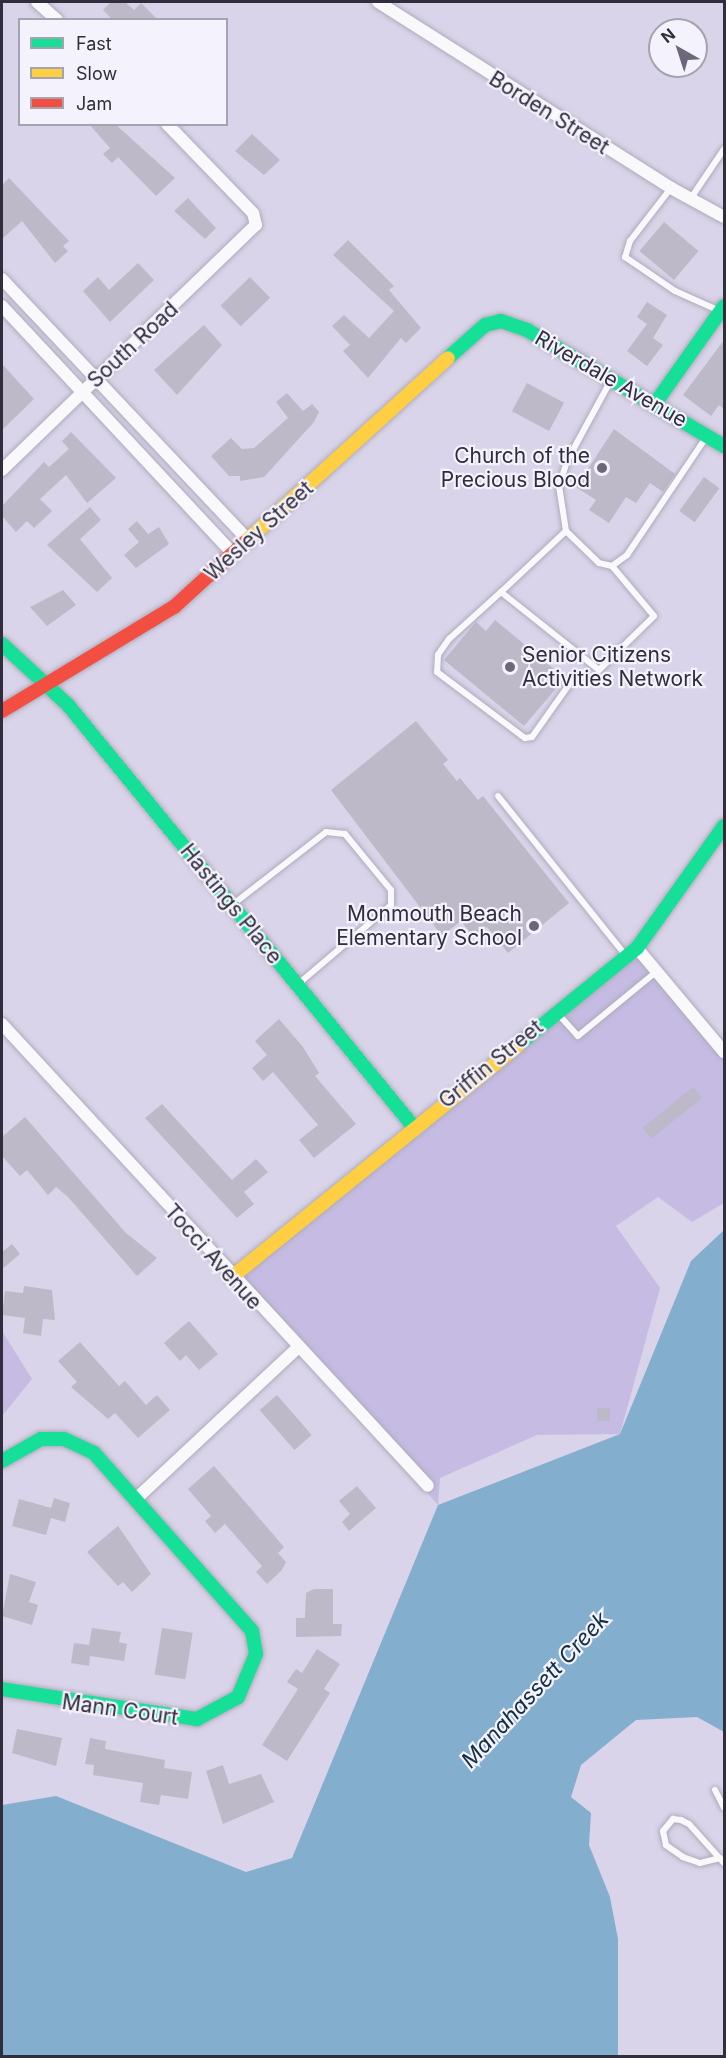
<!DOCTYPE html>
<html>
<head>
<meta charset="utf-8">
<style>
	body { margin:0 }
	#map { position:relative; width:726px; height:2058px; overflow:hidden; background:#d9d4e9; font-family:Inter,sans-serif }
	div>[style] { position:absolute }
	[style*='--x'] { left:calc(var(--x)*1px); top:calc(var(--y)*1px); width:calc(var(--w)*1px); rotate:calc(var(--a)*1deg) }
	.green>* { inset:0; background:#c6bce3 }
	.water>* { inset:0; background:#84aece }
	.building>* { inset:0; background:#bdb9c9; transform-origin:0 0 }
	.roads { filter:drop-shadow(0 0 2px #afabbb) drop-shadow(0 0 2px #afabbb) }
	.lane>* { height:6px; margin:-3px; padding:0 3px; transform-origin:3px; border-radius:3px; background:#f9f9fc }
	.street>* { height:12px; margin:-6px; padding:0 6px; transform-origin:6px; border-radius:6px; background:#f9f9fc }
	.fast>* { height:14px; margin:-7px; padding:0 7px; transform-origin:7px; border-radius:7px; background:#16e098 }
	.slow>* { height:14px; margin:-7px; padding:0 7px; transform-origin:7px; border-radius:7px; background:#ffcf43 }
	.jam>* { height:14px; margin:-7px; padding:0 7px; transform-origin:7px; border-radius:7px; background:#f24e42 }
	.dots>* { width:16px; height:16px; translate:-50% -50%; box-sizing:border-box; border:3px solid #f4f2fd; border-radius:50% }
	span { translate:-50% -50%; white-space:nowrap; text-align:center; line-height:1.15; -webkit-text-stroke:4.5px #f4f2fd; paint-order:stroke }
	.street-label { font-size:21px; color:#312d3c }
	.poi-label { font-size:21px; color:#312d3c }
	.right { translate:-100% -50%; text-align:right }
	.left { translate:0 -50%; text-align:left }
	.water-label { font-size:22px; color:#112e3e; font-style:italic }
	.frame { position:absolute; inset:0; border:3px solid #312d3c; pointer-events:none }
	.legend { position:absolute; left:18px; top:18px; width:210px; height:108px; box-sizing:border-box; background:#f4f2fd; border:2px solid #a6a3b0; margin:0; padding:8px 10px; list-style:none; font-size:18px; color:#312d3c }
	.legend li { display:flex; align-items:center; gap:12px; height:30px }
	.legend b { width:30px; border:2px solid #a6a3b0 }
	.north { position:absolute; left:648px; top:18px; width:60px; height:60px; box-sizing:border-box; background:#f4f2fd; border:2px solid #a6a3b0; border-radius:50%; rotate:321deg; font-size:16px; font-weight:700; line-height:24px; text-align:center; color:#312d3c }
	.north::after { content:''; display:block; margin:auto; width:21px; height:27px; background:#6c6779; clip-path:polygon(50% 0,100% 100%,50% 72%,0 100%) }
</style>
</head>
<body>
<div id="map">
	<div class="green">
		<div style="clip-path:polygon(644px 947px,724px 1059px,724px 1203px,692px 1222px,658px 1197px,616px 1226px,660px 1288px,620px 1434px,537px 1435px,440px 1478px,438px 1505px,233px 1273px)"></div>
		<div style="clip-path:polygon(2px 1331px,32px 1379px,2px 1416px)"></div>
	</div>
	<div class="water">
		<div style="clip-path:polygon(724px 1230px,724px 1732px,697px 1717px,636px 1720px,581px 1765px,571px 1797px,591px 1813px,589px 1845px,610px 1897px,618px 1939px,618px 2056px,2px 2056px,2px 1805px,56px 1796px,246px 1872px,292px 1858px,438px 1505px,620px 1434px,691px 1261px)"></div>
	</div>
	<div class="building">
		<div style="clip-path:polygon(111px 2px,125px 2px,134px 10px,141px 3px,158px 20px,113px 20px,103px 10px)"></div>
		<div style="clip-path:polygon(89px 124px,115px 124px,175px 178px,156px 196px,118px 157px,112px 163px,103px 154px,110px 148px)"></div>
		<div style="clip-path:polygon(252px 134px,280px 160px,264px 175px,235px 151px)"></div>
		<div style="clip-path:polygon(9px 178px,69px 241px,63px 246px,68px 251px,55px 263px,22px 221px,2px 239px,2px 185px)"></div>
		<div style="clip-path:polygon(188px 198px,216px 228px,205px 239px,174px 211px)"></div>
		<div style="left:664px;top:222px;width:45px;height:38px;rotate:40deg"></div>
		<div style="clip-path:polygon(348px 240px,394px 286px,389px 290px,421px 328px,406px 343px,401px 338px,368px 378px,343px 351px,350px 345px,332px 326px,344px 315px,369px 338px,394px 311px,333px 255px)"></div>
		<div style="clip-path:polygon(138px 263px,154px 280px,110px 322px,83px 291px,98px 277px,109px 290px)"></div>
		<div style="left:250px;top:277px;width:29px;height:41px;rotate:46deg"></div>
		<div style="clip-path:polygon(647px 302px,667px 315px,653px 338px,663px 345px,647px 366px,627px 351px,647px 324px,637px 317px)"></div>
		<div style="clip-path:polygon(204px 325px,222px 345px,177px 395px,154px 370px)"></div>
		<div style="clip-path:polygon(724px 340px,724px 409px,719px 405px,711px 416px,683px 395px)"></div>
		<div style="clip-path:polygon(2px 364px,34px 399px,2px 430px)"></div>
		<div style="left:527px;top:383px;width:42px;height:32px;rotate:28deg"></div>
		<div style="clip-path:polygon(287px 393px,303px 411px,312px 404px,319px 412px,314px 422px,264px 477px,240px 481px,240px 476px,229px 476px,211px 456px,231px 438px,242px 449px,254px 448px,288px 418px,276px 402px)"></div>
		<div style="clip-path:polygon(614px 429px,675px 474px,663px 492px,650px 483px,636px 503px,626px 497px,609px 523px,589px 510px,596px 500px,576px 487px)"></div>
		<div style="clip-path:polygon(71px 432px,116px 478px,87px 503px,66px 475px,40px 499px,52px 511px,34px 528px,27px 521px,16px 532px,2px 516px,2px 506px,44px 462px,49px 467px,69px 449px,62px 441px)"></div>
		<div style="left:704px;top:477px;width:19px;height:42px;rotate:36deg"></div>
		<div style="clip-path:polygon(90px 507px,101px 520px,80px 539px,112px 578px,97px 592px,47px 545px)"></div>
		<div style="clip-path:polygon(137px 521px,148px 534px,159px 527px,169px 544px,136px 568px,124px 555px,139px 542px,128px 529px)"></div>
		<div style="clip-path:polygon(63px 590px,76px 605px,47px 626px,30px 607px)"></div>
		<div style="clip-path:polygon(495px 620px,565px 678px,524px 726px,444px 660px,476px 622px,486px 631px)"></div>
		<div style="clip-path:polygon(416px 721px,448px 760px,443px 764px,457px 781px,460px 778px,478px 800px,483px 796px,569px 903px,508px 953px,487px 927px,474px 937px,461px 921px,442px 936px,331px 790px)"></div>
		<div style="clip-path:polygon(279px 1019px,303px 1047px,319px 1073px,315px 1076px,356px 1124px,314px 1158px,299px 1140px,318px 1125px,273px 1072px,263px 1081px,252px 1068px,267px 1055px,255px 1041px)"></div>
		<div style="left:693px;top:1087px;width:14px;height:65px;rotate:51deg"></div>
		<div style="clip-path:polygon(162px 1104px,232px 1180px,256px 1159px,268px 1172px,244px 1192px,254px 1204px,237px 1218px,145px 1118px)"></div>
		<div style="clip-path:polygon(25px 1117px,125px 1232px,157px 1258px,137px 1276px,68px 1197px,56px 1187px,48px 1195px,27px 1170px,20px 1176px,2px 1156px,2px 1137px)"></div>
		<div style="clip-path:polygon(12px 1244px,20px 1254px,2px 1269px,2px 1252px)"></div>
		<div style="clip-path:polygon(24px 1286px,52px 1290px,55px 1320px,43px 1319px,41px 1336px,23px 1333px,25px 1318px,2px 1315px,5px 1291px,23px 1293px)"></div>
		<div style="clip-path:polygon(189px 1321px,218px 1354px,199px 1370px,186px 1355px,180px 1361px,164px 1343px)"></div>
		<div style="clip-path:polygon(80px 1342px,119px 1386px,125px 1381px,146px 1405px,157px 1395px,170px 1410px,138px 1438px,115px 1413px,108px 1419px,71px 1387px,77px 1382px,58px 1361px)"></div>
		<div style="left:277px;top:1395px;width:53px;height:23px;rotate:49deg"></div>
		<div style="left:597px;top:1408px;width:13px;height:13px"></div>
		<div style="clip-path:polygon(214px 1466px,284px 1547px,278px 1553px,286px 1562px,282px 1570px,267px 1584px,256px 1572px,262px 1566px,225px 1524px,215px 1533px,205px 1521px,211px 1516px,188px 1489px)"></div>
		<div style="clip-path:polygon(357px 1486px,376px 1508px,349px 1531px,342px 1522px,350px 1514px,339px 1501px)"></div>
		<div style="clip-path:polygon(54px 1498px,70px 1503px,65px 1522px,51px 1518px,46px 1535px,12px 1526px,19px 1499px,51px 1508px)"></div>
		<div style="clip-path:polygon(118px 1526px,151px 1574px,132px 1592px,123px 1582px,118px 1586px,87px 1552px)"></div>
		<div style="clip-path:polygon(10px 1574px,36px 1582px,29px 1602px,38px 1605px,32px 1625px,2px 1616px)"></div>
		<div style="clip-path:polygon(314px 1589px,333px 1589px,333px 1624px,342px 1624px,341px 1636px,296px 1637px,296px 1618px,305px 1618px,306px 1593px)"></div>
		<div style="clip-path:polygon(92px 1628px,121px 1632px,119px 1642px,127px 1644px,124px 1661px,90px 1656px,89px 1666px,71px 1663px,74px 1643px,89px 1645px)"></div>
		<div style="left:162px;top:1628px;width:31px;height:47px;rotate:9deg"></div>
		<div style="clip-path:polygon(317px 1649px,340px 1664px,324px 1689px,330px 1693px,287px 1761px,262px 1745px,298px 1689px,287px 1682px,296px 1669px,302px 1673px)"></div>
		<div style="clip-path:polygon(17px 1729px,62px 1738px,56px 1766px,12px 1753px)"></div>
		<div style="clip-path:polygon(90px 1738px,106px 1741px,105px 1749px,165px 1760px,164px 1768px,192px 1772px,188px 1799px,161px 1795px,159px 1805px,140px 1802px,143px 1783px,93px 1775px,94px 1765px,85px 1764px)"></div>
		<div style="clip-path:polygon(223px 1765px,229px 1784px,261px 1774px,274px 1802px,223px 1824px,206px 1771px)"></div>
	</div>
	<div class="roads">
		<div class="lane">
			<div style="--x:671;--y:188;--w:67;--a:127.7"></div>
			<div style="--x:630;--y:241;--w:17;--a:107"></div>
			<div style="--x:625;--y:257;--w:60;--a:34.2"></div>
			<div style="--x:675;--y:291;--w:49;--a:24"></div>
			<div style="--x:691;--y:198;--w:59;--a:-56"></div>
			<div style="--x:566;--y:531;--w:89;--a:136.8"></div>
			<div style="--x:501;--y:592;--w:125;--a:38.5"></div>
			<div style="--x:599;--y:670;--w:77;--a:-44.5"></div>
			<div style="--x:654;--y:616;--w:65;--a:-130"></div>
			<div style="--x:612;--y:566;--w:13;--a:-167"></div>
			<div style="--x:599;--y:563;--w:46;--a:-135.9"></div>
			<div style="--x:566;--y:531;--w:46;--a:-98.8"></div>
			<div style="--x:559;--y:486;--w:28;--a:-72"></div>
			<div style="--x:568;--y:459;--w:88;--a:-61.4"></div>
			<div style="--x:612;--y:566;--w:19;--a:-36"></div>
			<div style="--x:627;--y:555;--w:143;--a:-56.1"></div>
			<div style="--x:501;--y:592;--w:70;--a:137.9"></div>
			<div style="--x:449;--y:639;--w:19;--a:125"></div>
			<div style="--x:438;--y:655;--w:17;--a:93"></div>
			<div style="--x:437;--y:672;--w:110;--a:36.9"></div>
			<div style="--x:525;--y:738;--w:7;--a:-8"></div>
			<div style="--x:532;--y:737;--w:71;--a:-54.7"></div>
			<div style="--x:498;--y:796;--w:205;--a:51.3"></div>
			<div style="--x:232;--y:905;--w:119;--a:-37.8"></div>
			<div style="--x:326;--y:832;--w:19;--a:6"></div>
			<div style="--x:345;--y:834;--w:72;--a:50.6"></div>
			<div style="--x:391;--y:890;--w:15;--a:90"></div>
			<div style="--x:391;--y:905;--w:123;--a:139.6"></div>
			<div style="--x:559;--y:1015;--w:28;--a:48"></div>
			<div style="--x:578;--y:1036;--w:102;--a:-39.4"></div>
			<div style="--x:715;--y:1790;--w:20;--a:63"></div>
			<div style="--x:720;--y:1858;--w:21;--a:166"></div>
			<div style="--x:700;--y:1863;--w:18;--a:-161"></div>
			<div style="--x:683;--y:1857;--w:21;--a:-145"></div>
			<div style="--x:666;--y:1845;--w:14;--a:-102"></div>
			<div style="--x:663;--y:1831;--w:16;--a:-50"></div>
			<div style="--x:673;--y:1819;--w:8;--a:7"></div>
			<div style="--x:681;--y:1820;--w:9;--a:27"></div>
			<div style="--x:689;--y:1824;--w:52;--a:48.1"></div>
		</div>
		<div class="street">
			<div style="--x:37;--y:2;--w:27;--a:42"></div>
			<div style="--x:378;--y:2;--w:347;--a:32.4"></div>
			<div style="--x:671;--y:188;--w:60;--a:28.7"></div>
			<div style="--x:2;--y:279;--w:361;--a:46.7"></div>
			<div style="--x:2;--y:306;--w:340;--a:47"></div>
			<div style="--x:2;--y:470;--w:353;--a:-44"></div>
			<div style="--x:256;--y:225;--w:12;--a:-104"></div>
			<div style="--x:253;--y:213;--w:124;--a:-134"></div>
			<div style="--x:637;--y:948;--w:136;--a:50.1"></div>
			<div style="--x:2;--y:1024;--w:628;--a:47.32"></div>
			<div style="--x:137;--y:1498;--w:218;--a:-43.1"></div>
		</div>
		<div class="fast">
			<div style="--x:448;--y:358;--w:50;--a:-41.7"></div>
			<div style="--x:485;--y:325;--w:16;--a:-14"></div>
			<div style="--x:501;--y:321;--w:28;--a:19"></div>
			<div style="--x:527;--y:330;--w:229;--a:30.5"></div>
			<div style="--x:654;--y:405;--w:121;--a:-54.7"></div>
			<div style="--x:2;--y:644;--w:90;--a:42.7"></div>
			<div style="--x:68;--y:705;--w:544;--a:50.67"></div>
			<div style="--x:518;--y:1045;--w:154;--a:-39.2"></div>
			<div style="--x:637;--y:948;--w:150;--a:-54.5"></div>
			<div style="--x:2;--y:1461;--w:45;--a:-29.4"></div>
			<div style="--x:41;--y:1439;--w:23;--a:0"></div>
			<div style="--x:64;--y:1439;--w:33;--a:25"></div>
			<div style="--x:94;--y:1453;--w:238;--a:48.4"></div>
			<div style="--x:252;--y:1631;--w:23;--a:80"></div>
			<div style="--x:256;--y:1654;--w:47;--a:112.7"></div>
			<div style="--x:238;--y:1697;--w:47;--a:151.8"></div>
			<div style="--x:197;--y:1719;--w:197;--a:-171.3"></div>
		</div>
		<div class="slow">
			<div style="--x:244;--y:543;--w:275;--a:-42.2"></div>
			<div style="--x:232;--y:1277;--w:368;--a:-39"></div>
		</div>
		<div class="jam">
			<div style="--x:2;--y:711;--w:201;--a:-31.2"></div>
			<div style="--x:174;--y:607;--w:95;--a:-42.4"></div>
		</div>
	</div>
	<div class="dots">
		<div style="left:602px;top:468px;background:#6c6779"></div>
		<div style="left:510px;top:667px;background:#6c6779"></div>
		<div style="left:534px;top:926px;background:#6c6779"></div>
	</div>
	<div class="street-label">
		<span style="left:549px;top:113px;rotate:32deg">Borden Street</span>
		<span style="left:133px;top:345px;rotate:-43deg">South Road</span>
		<span style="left:611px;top:379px;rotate:30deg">Riverdale Avenue</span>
		<span style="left:259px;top:531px;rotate:-42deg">Wesley Street</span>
		<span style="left:231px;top:904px;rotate:51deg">Hastings Place</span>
		<span style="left:491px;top:1064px;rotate:-39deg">Griffin Street</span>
		<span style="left:213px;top:1257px;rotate:48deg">Tocci Avenue</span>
		<span style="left:120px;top:1710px;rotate:8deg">Mann Court</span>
	</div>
	<div class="poi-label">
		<span class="right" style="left:590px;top:468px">Church of the<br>Precious Blood</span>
		<span class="left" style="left:522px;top:667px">Senior Citizens<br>Activities Network</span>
		<span class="right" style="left:522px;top:926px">Monmouth Beach<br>Elementary School</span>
	</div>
	<div class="water-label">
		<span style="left:535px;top:1690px;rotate:-47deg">Manahassett Creek</span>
	</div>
	<div class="frame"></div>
	<ul class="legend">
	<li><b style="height:8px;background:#16e098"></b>Fast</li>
	<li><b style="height:8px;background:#ffcf43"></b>Slow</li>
	<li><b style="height:8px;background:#f24e42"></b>Jam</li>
	</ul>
	<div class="north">N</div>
</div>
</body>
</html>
